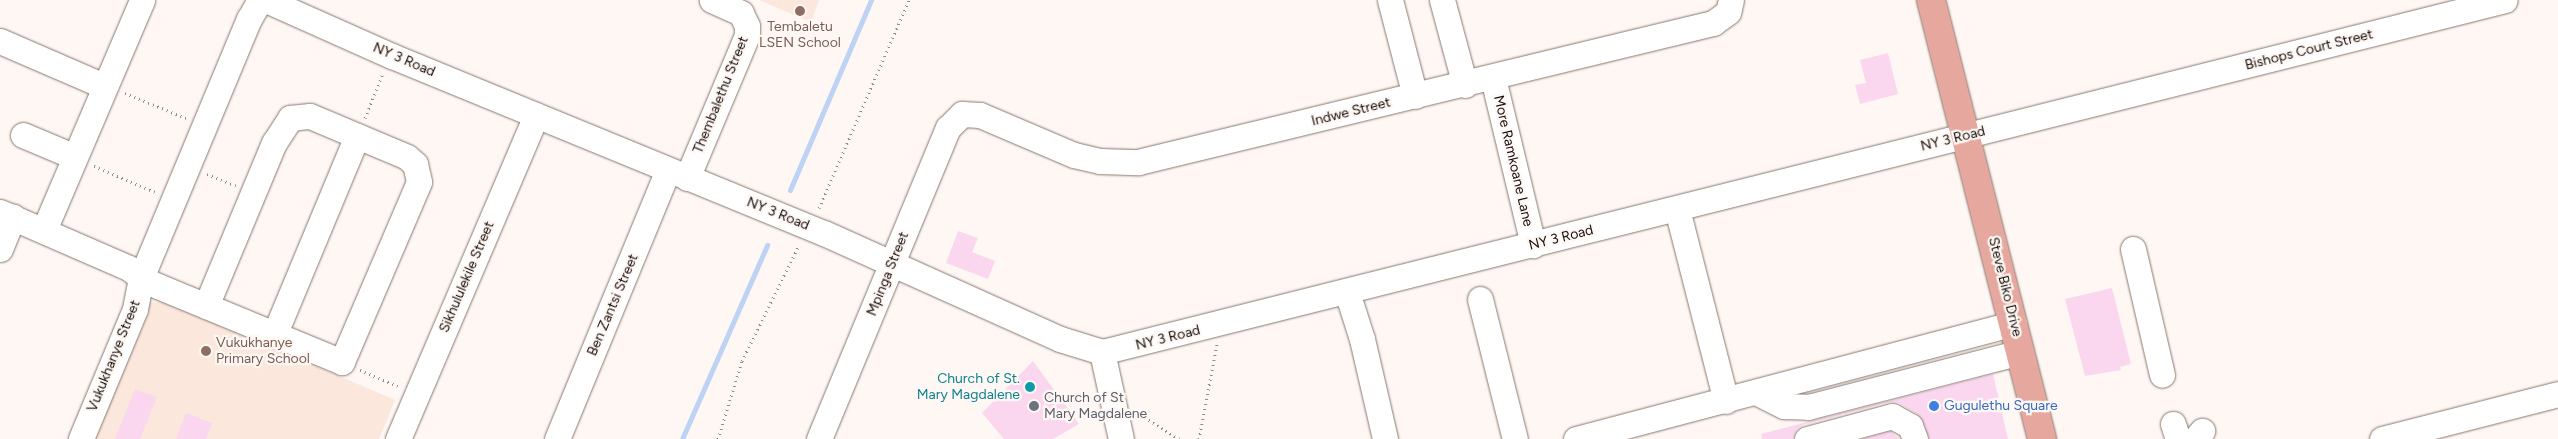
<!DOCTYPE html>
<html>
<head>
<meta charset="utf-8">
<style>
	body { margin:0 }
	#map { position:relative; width:2558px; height:439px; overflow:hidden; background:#fef7f3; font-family:Figtree,sans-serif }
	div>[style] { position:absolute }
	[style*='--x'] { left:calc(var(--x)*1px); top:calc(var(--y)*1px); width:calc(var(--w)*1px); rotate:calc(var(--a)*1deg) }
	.built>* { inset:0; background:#fbe7dc }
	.stream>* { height:5px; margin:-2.5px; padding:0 2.5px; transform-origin:2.5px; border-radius:2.5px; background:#bed2f3 }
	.building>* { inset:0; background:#fad7ef }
	.path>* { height:3px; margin-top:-1.5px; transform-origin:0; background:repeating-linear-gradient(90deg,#938d89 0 1px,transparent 0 5px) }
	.roads { filter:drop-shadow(0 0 1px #87786f) drop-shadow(0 0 1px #87786f) }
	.minor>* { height:25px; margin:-12.5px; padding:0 12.5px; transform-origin:12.5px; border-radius:12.5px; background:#fff }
	.major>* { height:28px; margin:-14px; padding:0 14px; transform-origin:14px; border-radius:14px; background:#e6a79e }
	.dots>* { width:14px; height:14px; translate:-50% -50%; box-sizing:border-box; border:2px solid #fef7f3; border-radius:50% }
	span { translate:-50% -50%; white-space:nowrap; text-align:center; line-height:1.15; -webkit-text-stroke:4.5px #fef7f3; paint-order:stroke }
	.education-label { font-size:14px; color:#785e54 }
	.left { translate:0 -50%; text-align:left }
	.street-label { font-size:14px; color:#16100d }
	.culture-label { font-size:14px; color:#0d838f }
	.right { translate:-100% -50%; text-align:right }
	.worship-label { font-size:14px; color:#5b616d }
	.shop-label { font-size:14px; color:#366cbe }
</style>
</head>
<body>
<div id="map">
	<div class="built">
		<div style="clip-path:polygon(759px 0,819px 0,811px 22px)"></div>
		<div style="clip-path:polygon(166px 302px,395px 400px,379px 439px,92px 439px,149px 303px)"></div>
	</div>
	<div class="stream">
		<div style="--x:790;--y:190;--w:207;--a:-66.9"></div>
		<div style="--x:682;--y:439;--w:212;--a:-66.3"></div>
	</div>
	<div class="building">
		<div style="clip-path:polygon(1888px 53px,1898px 94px,1860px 104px,1855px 85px,1866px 83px,1860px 60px)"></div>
		<div style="clip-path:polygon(958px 231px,978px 238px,972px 252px,995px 261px,988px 279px,946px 263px)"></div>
		<div style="clip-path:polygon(2112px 288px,2131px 364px,2120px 367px,2121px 370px,2085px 376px,2065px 299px)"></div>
		<div style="clip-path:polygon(1033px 361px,1079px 424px,1053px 439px,1004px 439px,982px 413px)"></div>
		<div style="clip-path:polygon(1993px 374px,2008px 439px,1929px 439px,1917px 414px,1899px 403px,1889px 402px,1803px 425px,1797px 429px,1793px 439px,1762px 439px,1761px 434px)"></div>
		<div style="clip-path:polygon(135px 389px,157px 397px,140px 439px,115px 439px)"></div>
		<div style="clip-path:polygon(186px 413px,212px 423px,206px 439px,176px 439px)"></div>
		<div style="clip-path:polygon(1890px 431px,1900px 439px,1862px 439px)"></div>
	</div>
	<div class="path">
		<div style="--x:125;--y:93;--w:66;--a:22.3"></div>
		<div style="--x:365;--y:118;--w:48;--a:-68.2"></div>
		<div style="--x:94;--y:166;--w:66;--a:23.1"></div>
		<div style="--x:207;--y:174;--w:31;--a:22"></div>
		<div style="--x:819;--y:208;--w:227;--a:-66.6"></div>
		<div style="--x:360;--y:370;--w:41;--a:22.8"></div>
		<div style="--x:1136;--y:412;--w:51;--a:32.1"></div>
		<div style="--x:718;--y:439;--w:82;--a:-72.9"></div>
		<div style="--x:742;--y:361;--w:129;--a:-63.8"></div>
		<div style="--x:1199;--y:439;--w:97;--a:-79.3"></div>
	</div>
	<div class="roads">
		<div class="minor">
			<div style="--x:266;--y:0;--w:138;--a:24"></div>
			<div style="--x:392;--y:56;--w:467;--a:22.3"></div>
			<div style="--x:824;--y:233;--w:259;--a:24.2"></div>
			<div style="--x:1060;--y:339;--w:44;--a:17.2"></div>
			<div style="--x:1102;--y:352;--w:1446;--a:-14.08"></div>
			<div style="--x:1390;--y:0;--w:99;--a:75.4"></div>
			<div style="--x:1442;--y:0;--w:88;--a:74.9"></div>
			<div style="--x:0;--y:41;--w:113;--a:23.4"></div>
			<div style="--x:1493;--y:78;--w:172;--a:76.5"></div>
			<div style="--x:23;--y:135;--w:56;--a:22.9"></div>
			<div style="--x:687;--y:178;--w:155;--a:-67.2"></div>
			<div style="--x:747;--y:35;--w:9;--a:-90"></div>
			<div style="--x:747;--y:26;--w:14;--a:-115"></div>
			<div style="--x:741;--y:13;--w:32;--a:-156"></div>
			<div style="--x:1677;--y:209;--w:198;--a:75.7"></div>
			<div style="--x:0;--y:212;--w:141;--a:23.5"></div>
			<div style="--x:129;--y:268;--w:16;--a:40"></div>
			<div style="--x:141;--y:278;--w:32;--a:101"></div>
			<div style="--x:135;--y:309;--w:141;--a:112.6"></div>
			<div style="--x:44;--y:230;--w:250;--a:-66.9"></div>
			<div style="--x:0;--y:249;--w:35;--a:-68"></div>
			<div style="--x:2133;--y:249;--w:129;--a:77"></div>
			<div style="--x:1347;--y:292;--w:49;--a:72.3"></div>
			<div style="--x:1362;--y:339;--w:103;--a:77"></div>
			<div style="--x:1480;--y:299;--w:144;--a:76"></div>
			<div style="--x:206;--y:306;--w:177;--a:-67.4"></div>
			<div style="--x:274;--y:143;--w:30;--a:-57"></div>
			<div style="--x:290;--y:118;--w:20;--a:-6"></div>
			<div style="--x:310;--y:116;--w:105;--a:22.9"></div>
			<div style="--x:407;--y:157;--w:11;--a:41"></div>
			<div style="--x:415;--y:164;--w:18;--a:77"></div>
			<div style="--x:419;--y:182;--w:196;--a:113.2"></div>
			<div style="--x:342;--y:362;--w:199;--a:-157.6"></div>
			<div style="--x:158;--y:286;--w:19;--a:-155"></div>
			<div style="--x:141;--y:278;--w:281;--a:-67.4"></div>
			<div style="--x:249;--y:19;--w:22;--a:-60"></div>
			<div style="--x:275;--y:333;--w:213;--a:-67.4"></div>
			<div style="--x:1102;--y:352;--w:89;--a:77.7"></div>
			<div style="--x:1758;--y:393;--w:29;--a:27"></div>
			<div style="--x:1784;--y:406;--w:24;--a:2"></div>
			<div style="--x:1808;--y:407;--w:220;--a:-14.5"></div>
			<div style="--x:2173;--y:424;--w:16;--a:72"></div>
			<div style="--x:398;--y:439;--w:352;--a:-66.9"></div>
			<div style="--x:557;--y:439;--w:291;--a:-67.6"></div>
			<div style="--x:819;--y:439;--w:337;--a:-67.5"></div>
			<div style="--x:948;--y:128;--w:20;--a:-45"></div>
			<div style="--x:962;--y:114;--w:18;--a:3"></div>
			<div style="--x:980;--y:115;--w:102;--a:23.1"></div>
			<div style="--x:1074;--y:155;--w:27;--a:13"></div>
			<div style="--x:1100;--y:161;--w:38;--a:2"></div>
			<div style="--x:1138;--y:162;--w:592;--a:-13.59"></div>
			<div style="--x:1713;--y:23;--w:19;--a:-36"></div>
			<div style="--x:1728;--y:12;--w:12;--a:-76"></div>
			<div style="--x:1576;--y:439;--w:453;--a:-14.8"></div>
			<div style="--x:1807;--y:439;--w:88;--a:-15.1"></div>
			<div style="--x:1892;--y:416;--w:21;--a:29"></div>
			<div style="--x:1910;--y:426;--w:14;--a:69"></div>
			<div style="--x:2195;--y:439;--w:11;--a:-49"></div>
			<div style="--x:2382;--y:439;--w:182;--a:-14.3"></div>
		</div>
		<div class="major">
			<div style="--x:1931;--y:0;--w:453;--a:75.8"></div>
		</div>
	</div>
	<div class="dots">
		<div style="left:800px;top:11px;background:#8d6e63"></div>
		<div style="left:206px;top:351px;background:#8d6e63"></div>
		<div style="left:1030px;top:387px;background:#0f9aa8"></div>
		<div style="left:1034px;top:406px;background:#6b7280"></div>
		<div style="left:1934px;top:406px;background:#3f7fe0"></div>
	</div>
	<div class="education-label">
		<span style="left:800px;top:35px">Tembaletu<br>LSEN School</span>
		<span class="left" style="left:216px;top:351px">Vukukhanye<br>Primary School</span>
	</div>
	<div class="street-label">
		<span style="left:2309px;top:50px;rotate:-14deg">Bishops Court Street</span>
		<span style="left:404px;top:60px;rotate:23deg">NY 3 Road</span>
		<span style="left:721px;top:95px;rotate:-68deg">Thembalethu Street</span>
		<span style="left:1351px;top:112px;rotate:-14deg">Indwe Street</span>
		<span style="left:1953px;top:139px;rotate:-14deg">NY 3 Road</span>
		<span style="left:1513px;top:161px;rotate:77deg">More Ramkoane Lane</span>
		<span style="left:778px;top:214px;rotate:22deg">NY 3 Road</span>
		<span style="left:1561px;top:238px;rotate:-14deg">NY 3 Road</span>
		<span style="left:888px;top:274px;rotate:-68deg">Mpinga Street</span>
		<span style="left:467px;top:277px;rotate:-67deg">Sikhululekile Street</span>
		<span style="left:2005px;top:287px;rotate:76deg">Steve Biko Drive</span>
		<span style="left:613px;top:305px;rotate:-67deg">Ben Zantsi Street</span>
		<span style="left:1168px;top:338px;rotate:-14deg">NY 3 Road</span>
		<span style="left:114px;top:356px;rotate:-68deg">Vukukhanye Street</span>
	</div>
	<div class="culture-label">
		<span class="right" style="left:1020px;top:387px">Church of St.<br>Mary Magdalene</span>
	</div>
	<div class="worship-label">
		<span class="left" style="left:1044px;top:406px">Church of St<br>Mary Magdalene</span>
	</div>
	<div class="shop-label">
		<span class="left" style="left:1944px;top:406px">Gugulethu Square</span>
	</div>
</div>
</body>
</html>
